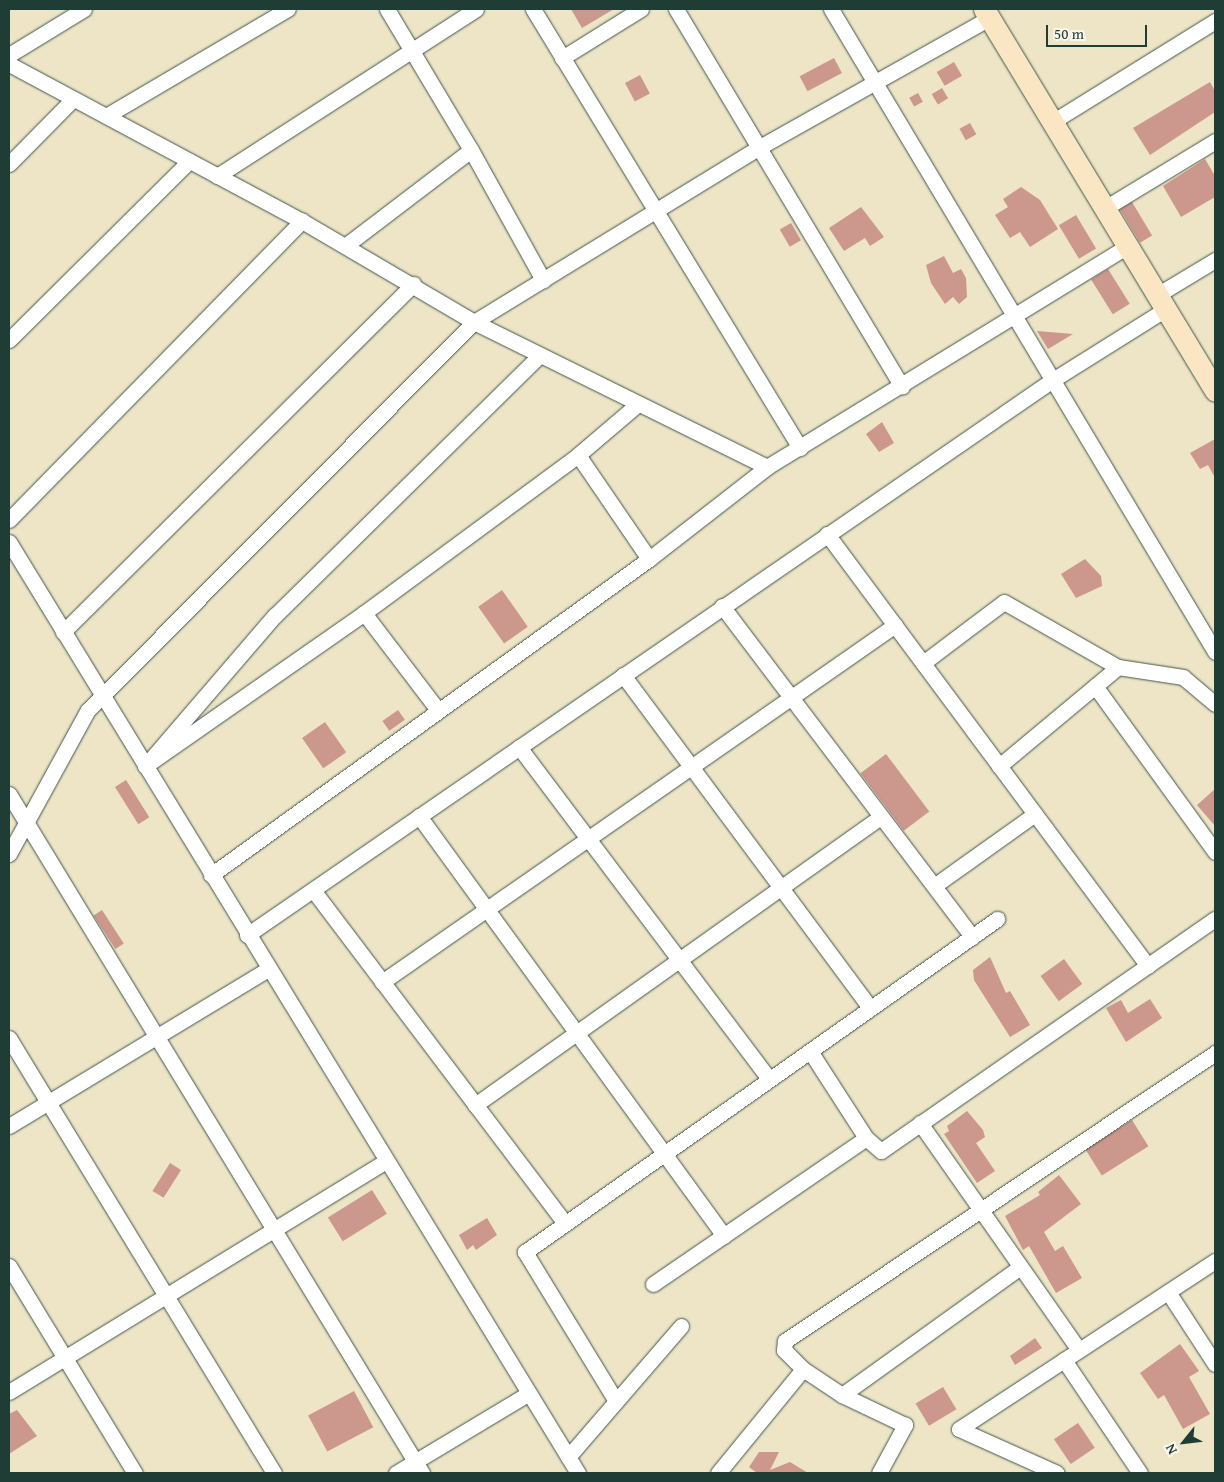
<!DOCTYPE html>
<html>
<head>
<meta charset="utf-8">
<style>
	body { margin:0 }
	#map { position:relative; width:1224px; height:1482px; overflow:hidden; background:#ede5c6; font-family:"Gentium Book Plus",serif }
	div>[style] { position:absolute }
	[style*='--x'] { left:calc(var(--x)*1px); top:calc(var(--y)*1px); width:calc(var(--w)*1px); rotate:calc(var(--a)*1deg) }
	.building>* { inset:0; background:#cc978d; transform-origin:0 0 }
	.roads { filter:drop-shadow(0 0 1px #3e564a) drop-shadow(0 0 1px #3e564a) }
	.street>* { height:15px; margin:-7.5px; padding:0 7.5px; transform-origin:7.5px; border-radius:7.5px; background:#fff }
	.secondary>* { height:21px; margin:-10.5px; padding:0 10.5px; transform-origin:10.5px; border-radius:10.5px; background:#fbe6c4 }
	span { translate:-50% -50%; white-space:nowrap; text-align:center; line-height:1.15; -webkit-text-stroke:4.5px #fbf7ec; paint-order:stroke }
	.frame { position:absolute; inset:0; border:10px solid #1f3d34; pointer-events:none }
	.north { position:absolute; left:1159px; top:1417px; width:50px; height:50px; -webkit-text-stroke:4px #fbf7ec; paint-order:stroke; rotate:241deg; font-size:14px; font-weight:700; line-height:20px; text-align:center; color:#1f3d34 }
	.north::after { content:''; display:block; margin:auto; width:18px; height:22px; background:#1f3d34; clip-path:polygon(50% 0,100% 100%,50% 72%,0 100%) }
	.scale { position:absolute; left:1046px; top:25px; width:101px; height:22px; box-sizing:border-box; border:2px solid #1f3d34; border-top:0; padding-left:6px; font-size:15px; line-height:18px; white-space:nowrap; color:#1f3d34; -webkit-text-stroke:4px #fbf7ec; paint-order:stroke }
</style>
</head>
<body>
<div id="map">
	<div class="building">
		<div style="clip-path:polygon(571px 9px,614px 9px,582px 28px)"></div>
		<div style="left:834px;top:58px;width:17px;height:39px;rotate:62deg"></div>
		<div style="left:954px;top:62px;width:16px;height:20px;rotate:60deg"></div>
		<div style="left:640px;top:75px;width:21px;height:17px;rotate:62deg"></div>
		<div style="clip-path:polygon(1210px 82px,1215px 91px,1215px 112px,1150px 155px,1133px 128px)"></div>
		<div style="left:942px;top:88px;width:12px;height:12px;rotate:59deg"></div>
		<div style="left:918px;top:93px;width:10px;height:10px;rotate:61deg"></div>
		<div style="left:970px;top:123px;width:13px;height:12px;rotate:61deg"></div>
		<div style="clip-path:polygon(1205px 159px,1215px 176px,1215px 197px,1181px 217px,1163px 186px)"></div>
		<div style="clip-path:polygon(1021px 187px,1040px 200px,1058px 229px,1030px 247px,1020px 232px,1010px 238px,995px 215px,1008px 207px,1003px 199px)"></div>
		<div style="left:1132px;top:202px;width:39px;height:14px;rotate:59deg"></div>
		<div style="clip-path:polygon(861px 207px,884px 237px,870px 246px,865px 238px,844px 251px,829px 228px)"></div>
		<div style="left:1076px;top:215px;width:39px;height:20px;rotate:59deg"></div>
		<div style="left:791px;top:223px;width:20px;height:13px;rotate:60deg"></div>
		<div style="clip-path:polygon(944px 256px,953px 273px,961px 269px,966px 278px,967px 297px,959px 304px,953px 297px,945px 304px,931px 283px,926px 265px)"></div>
		<div style="left:1108px;top:269px;width:41px;height:20px;rotate:58deg"></div>
		<div style="clip-path:polygon(1037px 331px,1073px 334px,1048px 349px)"></div>
		<div style="clip-path:polygon(882px 422px,894px 443px,879px 452px,866px 434px)"></div>
		<div style="clip-path:polygon(1215px 439px,1215px 478px,1208px 465px,1200px 469px,1190px 453px)"></div>
		<div style="clip-path:polygon(1085px 559px,1101px 576px,1102px 586px,1076px 598px,1061px 574px)"></div>
		<div style="left:502px;top:590px;width:45px;height:29px;rotate:55deg"></div>
		<div style="left:398px;top:710px;width:12px;height:19px;rotate:55deg"></div>
		<div style="left:325px;top:722px;width:37px;height:28px;rotate:55deg"></div>
		<div style="left:886px;top:754px;width:72px;height:32px;rotate:53deg"></div>
		<div style="left:126px;top:780px;width:44px;height:13px;rotate:58deg"></div>
		<div style="clip-path:polygon(1215px 789px,1215px 826px,1197px 805px)"></div>
		<div style="left:102px;top:910px;width:40px;height:10px;rotate:57deg"></div>
		<div style="clip-path:polygon(990px 957px,1006px 993px,1010px 991px,1030px 1025px,1010px 1037px,974px 980px,973px 970px)"></div>
		<div style="left:1064px;top:959px;width:31px;height:29px;rotate:54deg"></div>
		<div style="clip-path:polygon(1150px 999px,1162px 1018px,1126px 1042px,1106px 1008px,1121px 1000px,1128px 1013px)"></div>
		<div style="clip-path:polygon(967px 1111px,983px 1130px,985px 1137px,976px 1143px,995px 1171px,977px 1183px,944px 1134px,949px 1131px,947px 1126px)"></div>
		<div style="left:1132px;top:1120px;width:31px;height:55px;rotate:58deg"></div>
		<div style="left:170px;top:1163px;width:13px;height:33px;rotate:32deg"></div>
		<div style="clip-path:polygon(1059px 1175px,1081px 1204px,1044px 1232px,1055px 1251px,1063px 1246px,1082px 1278px,1056px 1293px,1029px 1246px,1023px 1250px,1005px 1216px,1040px 1195px,1038px 1192px)"></div>
		<div style="left:372px;top:1190px;width:28px;height:52px;rotate:58deg"></div>
		<div style="clip-path:polygon(487px 1218px,497px 1235px,476px 1250px,473px 1245px,467px 1250px,459px 1235px)"></div>
		<div style="clip-path:polygon(1035px 1338px,1042px 1348px,1015px 1365px,1010px 1356px)"></div>
		<div style="clip-path:polygon(1180px 1344px,1199px 1371px,1189px 1377px,1210px 1414px,1183px 1429px,1164px 1395px,1158px 1399px,1140px 1373px)"></div>
		<div style="left:943px;top:1387px;width:26px;height:32px;rotate:59deg"></div>
		<div style="left:354px;top:1391px;width:41px;height:52px;rotate:62deg"></div>
		<div style="clip-path:polygon(17px 1410px,37px 1436px,9px 1454px,9px 1414px)"></div>
		<div style="left:1078px;top:1423px;width:30px;height:29px;rotate:56deg"></div>
		<div style="clip-path:polygon(759px 1452px,779px 1452px,770px 1470px,790px 1462px,808px 1473px,757px 1473px,749px 1467px)"></div>
	</div>
	<div class="roads">
		<div class="street">
			<div style="--x:533;--y:9;--w:514;--a:58.69"></div>
			<div style="--x:676;--y:9;--w:440;--a:59.1"></div>
			<div style="--x:831;--y:9;--w:749;--a:59.15"></div>
			<div style="--x:9;--y:55;--w:88;--a:-31.5"></div>
			<div style="--x:562;--y:58;--w:93;--a:-31.8"></div>
			<div style="--x:9;--y:64;--w:332;--a:28.2"></div>
			<div style="--x:302;--y:221;--w:199;--a:30.4"></div>
			<div style="--x:474;--y:322;--w:327;--a:26.3"></div>
			<div style="--x:106;--y:116;--w:211;--a:-30.5"></div>
			<div style="--x:1052;--y:122;--w:192;--a:-31.8"></div>
			<div style="--x:471;--y:150;--w:149;--a:61"></div>
			<div style="--x:9;--y:164;--w:91;--a:-45.4"></div>
			<div style="--x:217;--y:176;--w:308;--a:-32.8"></div>
			<div style="--x:1105;--y:208;--w:129;--a:-31.3"></div>
			<div style="--x:345;--y:246;--w:158;--a:-37.3"></div>
			<div style="--x:471;--y:150;--w:164;--a:-120.8"></div>
			<div style="--x:1157;--y:295;--w:68;--a:-31.1"></div>
			<div style="--x:9;--y:340;--w:254;--a:-44.8"></div>
			<div style="--x:540;--y:355;--w:371;--a:135.5"></div>
			<div style="--x:275;--y:615;--w:199;--a:130.7"></div>
			<div style="--x:145;--y:766;--w:267;--a:-34.9"></div>
			<div style="--x:364;--y:613;--w:266;--a:-36.4"></div>
			<div style="--x:578;--y:455;--w:79;--a:-40.4"></div>
			<div style="--x:578;--y:455;--w:126;--a:55.7"></div>
			<div style="--x:9;--y:520;--w:419;--a:-45.6"></div>
			<div style="--x:827;--y:534;--w:538;--a:53.39"></div>
			<div style="--x:9;--y:542;--w:1091;--a:58.57"></div>
			<div style="--x:722;--y:606;--w:415;--a:52.9"></div>
			<div style="--x:364;--y:613;--w:122;--a:52.7"></div>
			<div style="--x:63;--y:632;--w:494;--a:-44.8"></div>
			<div style="--x:923;--y:663;--w:101;--a:-37"></div>
			<div style="--x:1004;--y:602;--w:131;--a:29.7"></div>
			<div style="--x:1118;--y:667;--w:155;--a:140.2"></div>
			<div style="--x:1118;--y:667;--w:66;--a:8.7"></div>
			<div style="--x:1183;--y:677;--w:42;--a:40.2"></div>
			<div style="--x:623;--y:675;--w:415;--a:53.4"></div>
			<div style="--x:1095;--y:686;--w:205;--a:54.1"></div>
			<div style="--x:519;--y:747;--w:416;--a:53"></div>
			<div style="--x:9;--y:794;--w:795;--a:58.69"></div>
			<div style="--x:419;--y:816;--w:519;--a:54.01"></div>
			<div style="--x:9;--y:854;--w:164;--a:-61.3"></div>
			<div style="--x:88;--y:710;--w:547;--a:-45.15"></div>
			<div style="--x:474;--y:322;--w:331;--a:-31.5"></div>
			<div style="--x:756;--y:149;--w:267;--a:-29.3"></div>
			<div style="--x:211;--y:875;--w:540;--a:-35.81"></div>
			<div style="--x:649;--y:559;--w:150;--a:-37.9"></div>
			<div style="--x:767;--y:467;--w:423;--a:-31.5"></div>
			<div style="--x:934;--y:886;--w:124;--a:-35.5"></div>
			<div style="--x:313;--y:890;--w:418;--a:52.9"></div>
			<div style="--x:247;--y:935;--w:976;--a:-34.57"></div>
			<div style="--x:1051;--y:381;--w:136;--a:-32.1"></div>
			<div style="--x:382;--y:982;--w:625;--a:-34.83"></div>
			<div style="--x:9;--y:1038;--w:509;--a:58.65"></div>
			<div style="--x:475;--y:1105;--w:498;--a:-35.4"></div>
			<div style="--x:920;--y:1123;--w:277;--a:55"></div>
			<div style="--x:9;--y:1126;--w:303;--a:-31.2"></div>
			<div style="--x:866;--y:1138;--w:20;--a:41"></div>
			<div style="--x:881;--y:1151;--w:407;--a:-34.8"></div>
			<div style="--x:9;--y:1266;--w:242;--a:58.7"></div>
			<div style="--x:653;--y:1284;--w:258;--a:-34.4"></div>
			<div style="--x:866;--y:1138;--w:103;--a:-122.8"></div>
			<div style="--x:1168;--y:1292;--w:86;--a:56.9"></div>
			<div style="--x:1064;--y:1360;--w:136;--a:56.1"></div>
			<div style="--x:9;--y:1392;--w:442;--a:-31.5"></div>
			<div style="--x:842;--y:1395;--w:219;--a:-35.7"></div>
			<div style="--x:616;--y:1401;--w:175;--a:-121.4"></div>
			<div style="--x:525;--y:1252;--w:578;--a:-35.2"></div>
			<div style="--x:959;--y:1429;--w:306;--a:-33.3"></div>
			<div style="--x:959;--y:1429;--w:107;--a:24.2"></div>
			<div style="--x:568;--y:1457;--w:173;--a:-49.2"></div>
			<div style="--x:396;--y:1473;--w:155;--a:-31"></div>
			<div style="--x:718;--y:1473;--w:134;--a:-50.7"></div>
			<div style="--x:879;--y:1473;--w:55;--a:-61.6"></div>
			<div style="--x:905;--y:1425;--w:70;--a:-154.5"></div>
			<div style="--x:842;--y:1395;--w:47;--a:-146.3"></div>
			<div style="--x:803;--y:1369;--w:27;--a:-135"></div>
			<div style="--x:784;--y:1350;--w:9;--a:-84"></div>
			<div style="--x:785;--y:1341;--w:518;--a:-33.81"></div>
		</div>
		<div class="secondary">
			<div style="--x:984;--y:9;--w:446;--a:58.8"></div>
		</div>
	</div>
	<div class="frame"></div>
	<div class="north">N</div>
	<div class="scale">50 m</div>
</div>
</body>
</html>
